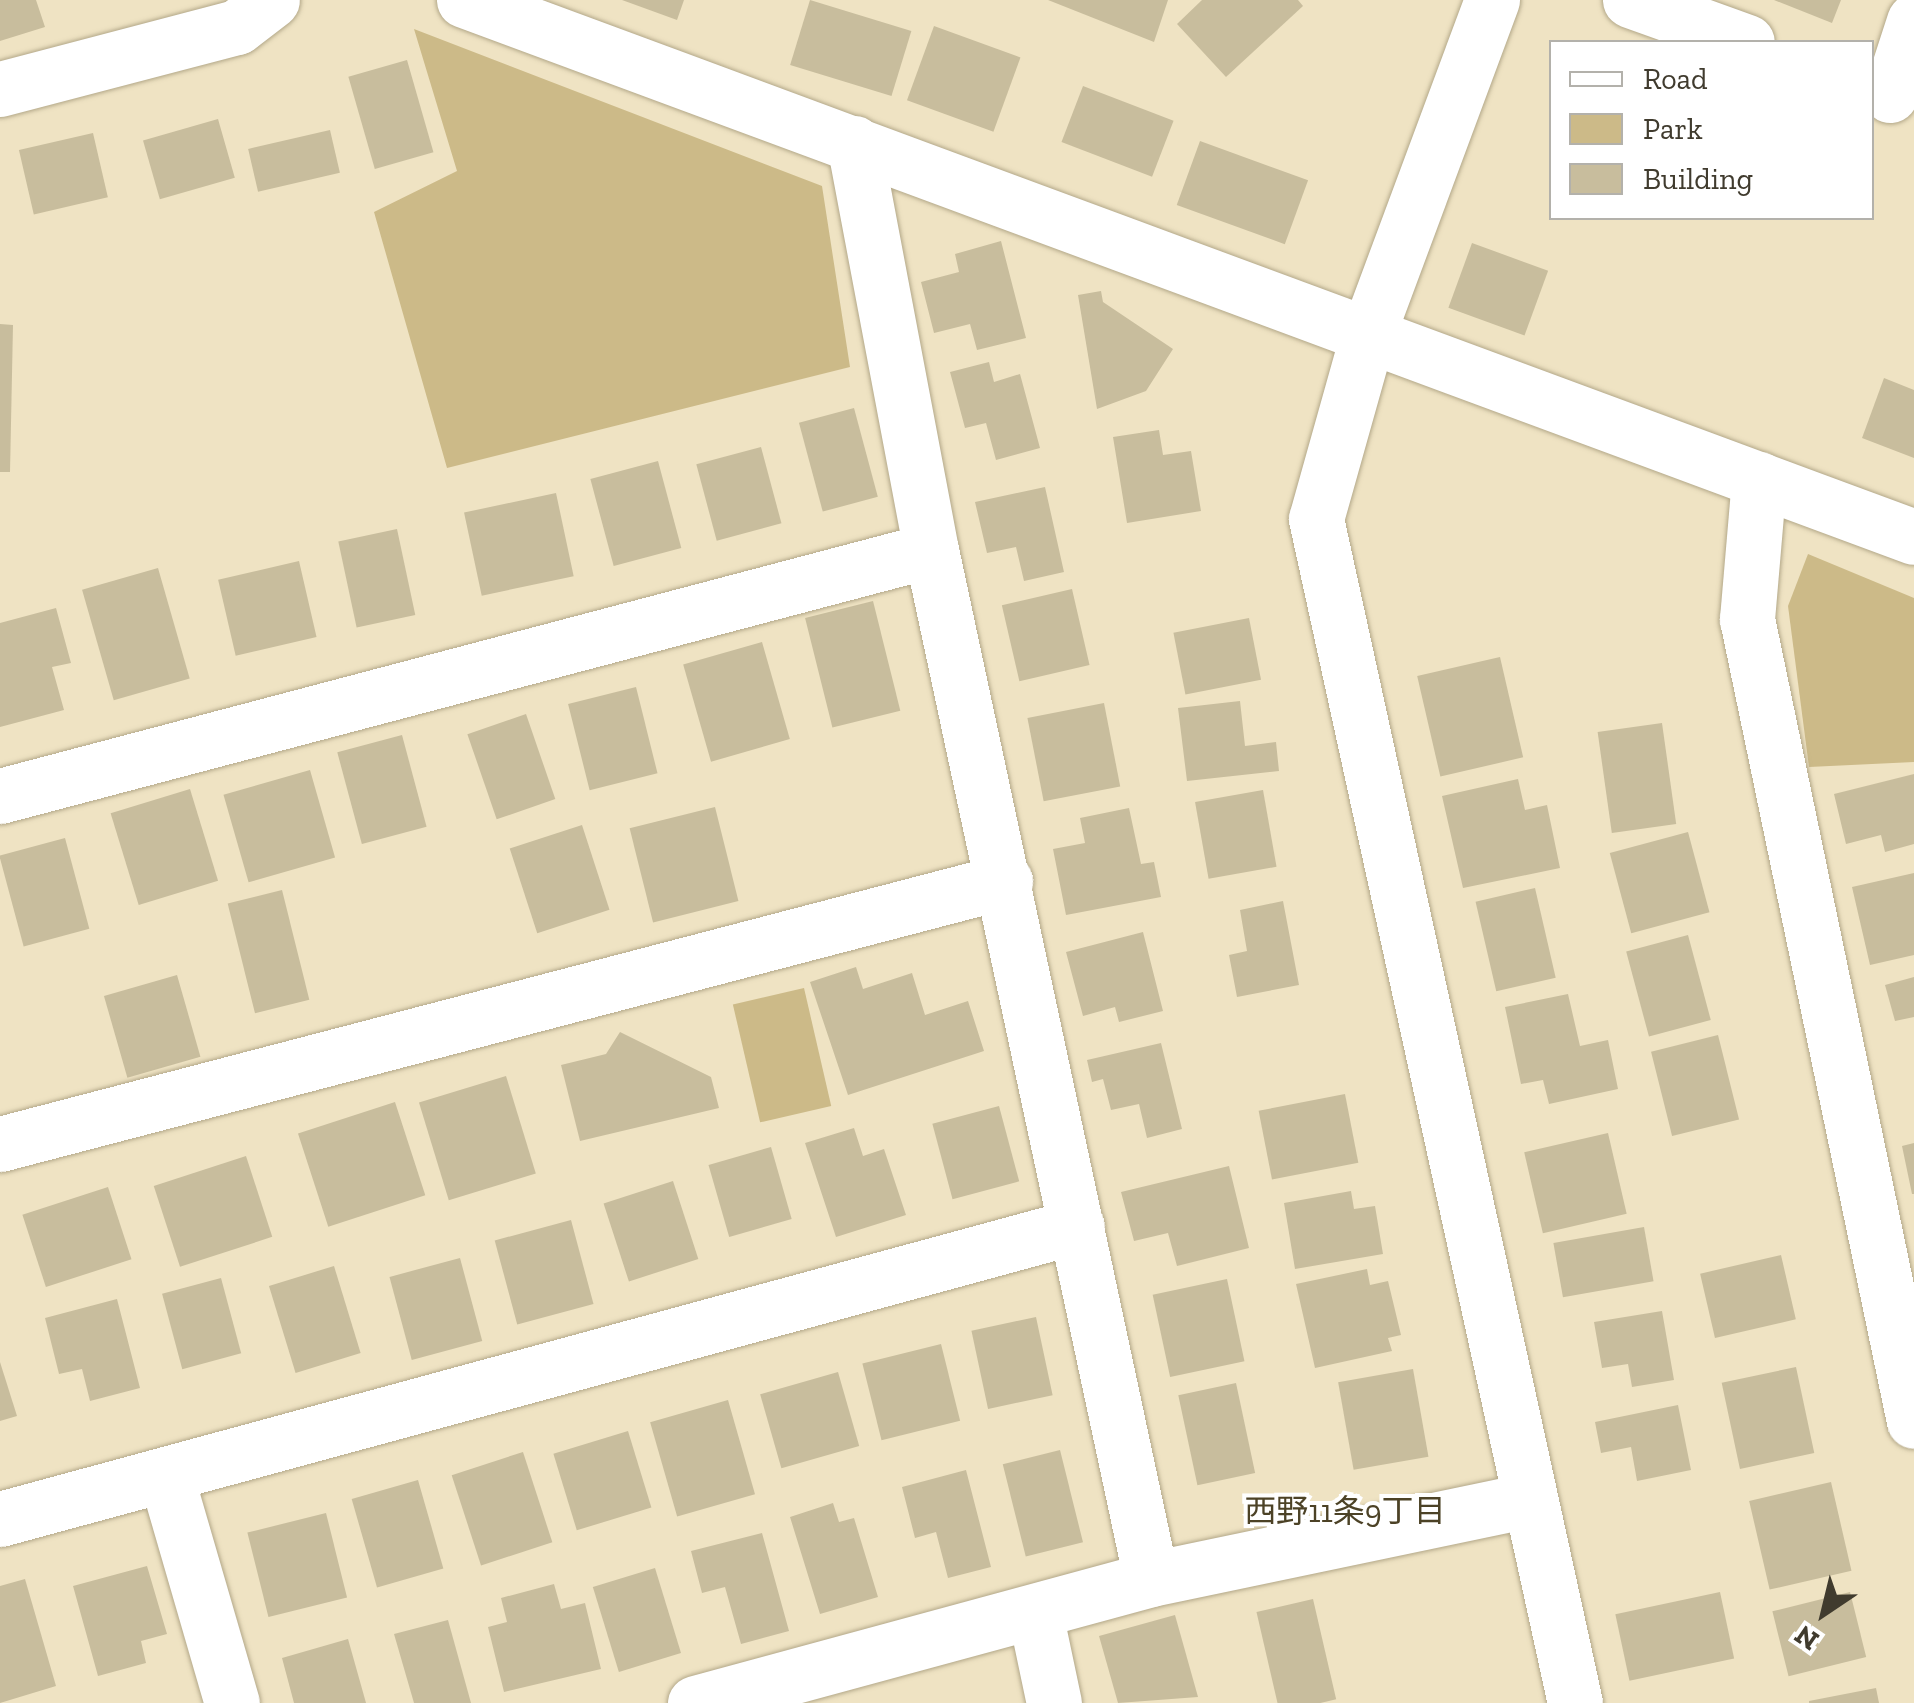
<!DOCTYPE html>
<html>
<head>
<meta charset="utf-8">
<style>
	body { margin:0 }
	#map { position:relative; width:1914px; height:1703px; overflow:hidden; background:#efe3c3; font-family:"Zilla Slab","Noto Sans JP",serif }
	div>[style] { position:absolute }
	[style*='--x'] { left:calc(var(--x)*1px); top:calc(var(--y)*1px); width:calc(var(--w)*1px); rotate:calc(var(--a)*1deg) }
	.green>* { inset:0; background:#ccba88; transform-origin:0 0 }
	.building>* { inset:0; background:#c8bd9d; transform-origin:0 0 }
	.roads { filter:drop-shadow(0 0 2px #b3a889) drop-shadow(0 0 2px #b3a889) }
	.minor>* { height:55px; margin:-27.5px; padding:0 27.5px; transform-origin:27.5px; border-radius:27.5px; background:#fff }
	span { translate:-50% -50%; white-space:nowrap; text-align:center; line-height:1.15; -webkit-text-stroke:8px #fff; paint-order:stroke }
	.neighbourhood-label { font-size:32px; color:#4c4226 }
	.legend { position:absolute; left:1549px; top:40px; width:325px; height:180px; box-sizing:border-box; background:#fff; border:2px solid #b3b1ab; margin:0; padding:12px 18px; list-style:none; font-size:30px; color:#403b2e }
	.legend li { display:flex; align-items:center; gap:20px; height:50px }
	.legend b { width:50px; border:2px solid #b3b1ab }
	.north { position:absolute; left:1774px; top:1563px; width:100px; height:100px; -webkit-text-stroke:8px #fff; paint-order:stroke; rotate:215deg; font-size:28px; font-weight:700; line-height:40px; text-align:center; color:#403b2e }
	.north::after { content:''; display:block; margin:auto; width:35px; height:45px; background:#403b2e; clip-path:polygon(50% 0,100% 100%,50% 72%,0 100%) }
</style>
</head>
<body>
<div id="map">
	<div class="green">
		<div style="clip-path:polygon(414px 29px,822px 186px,850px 367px,447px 468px,374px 212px,457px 171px)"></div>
		<div style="clip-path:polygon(1808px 554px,1914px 598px,1914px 762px,1809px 767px,1788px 606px)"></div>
		<div style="left:804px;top:988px;width:121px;height:73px;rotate:77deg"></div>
	</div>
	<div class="building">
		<div style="clip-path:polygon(0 0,36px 0,45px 27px,0 41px)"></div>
		<div style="clip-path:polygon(622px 0,684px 0,677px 20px)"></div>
		<div style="left:810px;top:0;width:106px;height:68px;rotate:17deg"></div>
		<div style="clip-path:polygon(1048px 0,1168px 0,1154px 42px)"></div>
		<div style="clip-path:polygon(1202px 0,1298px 0,1303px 6px,1226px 77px,1177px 24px)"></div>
		<div style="clip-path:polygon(1774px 0,1841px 0,1832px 23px)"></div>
		<div style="left:934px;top:26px;width:92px;height:79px;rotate:20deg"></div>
		<div style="left:407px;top:60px;width:96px;height:61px;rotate:74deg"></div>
		<div style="left:1083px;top:86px;width:97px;height:60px;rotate:21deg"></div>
		<div style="left:218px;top:119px;width:61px;height:78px;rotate:74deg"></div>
		<div style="left:330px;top:130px;width:44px;height:84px;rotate:77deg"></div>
		<div style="left:93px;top:133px;width:66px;height:76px;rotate:77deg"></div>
		<div style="left:1200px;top:141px;width:115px;height:68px;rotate:20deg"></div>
		<div style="clip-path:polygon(1001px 241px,1026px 338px,977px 350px,970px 324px,934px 333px,921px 282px,959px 272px,955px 254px)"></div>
		<div style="left:1472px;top:243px;width:81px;height:69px;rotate:20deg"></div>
		<div style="clip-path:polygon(1101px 291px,1103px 302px,1173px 349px,1146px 391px,1097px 409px,1078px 295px)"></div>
		<div style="clip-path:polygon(0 324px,13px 325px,10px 472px,0 472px)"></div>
		<div style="clip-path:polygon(989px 362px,994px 382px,1020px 374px,1040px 448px,996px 460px,986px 423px,965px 428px,950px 372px)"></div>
		<div style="clip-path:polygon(1884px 378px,1914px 390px,1914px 458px,1862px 438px)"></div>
		<div style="left:854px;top:408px;width:92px;height:57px;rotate:75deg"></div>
		<div style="clip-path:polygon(1159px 430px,1163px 455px,1191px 451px,1201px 511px,1127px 523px,1113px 437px)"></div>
		<div style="left:761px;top:447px;width:79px;height:67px;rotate:75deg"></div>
		<div style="left:658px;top:461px;width:90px;height:70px;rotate:75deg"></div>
		<div style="clip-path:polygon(1045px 487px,1064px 572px,1024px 581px,1016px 547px,987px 553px,975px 502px)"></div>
		<div style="left:556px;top:493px;width:85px;height:94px;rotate:78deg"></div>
		<div style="left:397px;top:529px;width:88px;height:60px;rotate:78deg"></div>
		<div style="left:299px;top:561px;width:78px;height:83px;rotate:77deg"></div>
		<div style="left:158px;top:568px;width:115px;height:79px;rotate:74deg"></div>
		<div style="left:1072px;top:589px;width:78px;height:72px;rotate:77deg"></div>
		<div style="left:873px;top:601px;width:113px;height:70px;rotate:76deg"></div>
		<div style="clip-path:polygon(56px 608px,71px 663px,52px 667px,64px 710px,0 727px,0 623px)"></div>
		<div style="left:1249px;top:618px;width:63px;height:77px;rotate:79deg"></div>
		<div style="left:762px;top:642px;width:101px;height:82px;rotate:74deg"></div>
		<div style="left:1500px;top:657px;width:103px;height:85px;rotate:77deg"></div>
		<div style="left:636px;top:687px;width:89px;height:70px;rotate:76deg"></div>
		<div style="clip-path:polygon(1240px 701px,1245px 746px,1276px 742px,1279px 771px,1187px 781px,1178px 708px)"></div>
		<div style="left:1104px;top:703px;width:85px;height:78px;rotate:79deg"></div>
		<div style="left:526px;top:714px;width:90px;height:62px;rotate:71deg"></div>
		<div style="left:1662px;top:723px;width:102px;height:65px;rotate:82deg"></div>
		<div style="left:402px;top:735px;width:95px;height:67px;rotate:75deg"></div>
		<div style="left:310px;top:770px;width:91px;height:90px;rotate:74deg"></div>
		<div style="clip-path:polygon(1914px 774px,1914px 844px,1885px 852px,1881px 835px,1846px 844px,1834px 794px)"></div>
		<div style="clip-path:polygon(1518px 779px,1525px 810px,1547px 805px,1560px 868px,1463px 888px,1442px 796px)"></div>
		<div style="left:190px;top:789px;width:96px;height:83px;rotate:73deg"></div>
		<div style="left:1263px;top:790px;width:78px;height:69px;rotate:80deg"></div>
		<div style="left:715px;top:807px;width:97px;height:88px;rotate:76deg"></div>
		<div style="clip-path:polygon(1129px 808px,1141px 864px,1154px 862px,1161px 897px,1066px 915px,1053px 849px,1085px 843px,1080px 818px)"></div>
		<div style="left:582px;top:825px;width:89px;height:76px;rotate:72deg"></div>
		<div style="left:1688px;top:832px;width:83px;height:81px;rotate:75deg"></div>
		<div style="left:65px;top:838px;width:94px;height:68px;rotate:75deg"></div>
		<div style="clip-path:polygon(1914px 873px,1914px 955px,1870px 965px,1852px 887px)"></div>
		<div style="left:1535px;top:888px;width:92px;height:61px;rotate:77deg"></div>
		<div style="left:282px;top:890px;width:113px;height:56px;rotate:76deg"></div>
		<div style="clip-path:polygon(1283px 901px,1299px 985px,1237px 997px,1229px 955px,1247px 951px,1240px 910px)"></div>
		<div style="clip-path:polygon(1143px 932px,1163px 1011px,1119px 1022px,1115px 1007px,1083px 1016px,1066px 952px)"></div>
		<div style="left:1688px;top:935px;width:88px;height:64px;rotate:75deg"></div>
		<div style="clip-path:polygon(856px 967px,863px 989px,912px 973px,925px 1015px,968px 1001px,984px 1051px,848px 1095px,810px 982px)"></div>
		<div style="left:177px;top:975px;width:85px;height:76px;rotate:74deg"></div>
		<div style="clip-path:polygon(1914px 977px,1914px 1017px,1895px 1021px,1885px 985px)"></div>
		<div style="clip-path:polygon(1568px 994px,1580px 1046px,1608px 1040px,1618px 1089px,1549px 1104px,1543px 1080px,1521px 1084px,1505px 1007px)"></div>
		<div style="clip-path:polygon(620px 1032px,711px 1077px,719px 1108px,580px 1141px,561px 1065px,606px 1054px)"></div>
		<div style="left:1718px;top:1035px;width:87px;height:69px;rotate:76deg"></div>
		<div style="clip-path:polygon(1161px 1043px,1182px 1129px,1147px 1138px,1139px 1104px,1111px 1110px,1103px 1079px,1092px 1082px,1087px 1060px)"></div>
		<div style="left:506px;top:1076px;width:102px;height:91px;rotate:73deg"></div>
		<div style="left:1345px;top:1094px;width:70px;height:88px;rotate:79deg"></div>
		<div style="left:395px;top:1102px;width:98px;height:102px;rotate:72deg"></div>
		<div style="left:999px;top:1106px;width:78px;height:69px;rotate:75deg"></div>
		<div style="clip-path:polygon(854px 1128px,863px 1156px,884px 1149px,906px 1215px,836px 1237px,805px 1143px)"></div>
		<div style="left:1608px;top:1133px;width:83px;height:86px;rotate:77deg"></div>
		<div style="clip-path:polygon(1914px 1143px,1914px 1194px,1912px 1194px,1902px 1146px)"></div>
		<div style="left:771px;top:1147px;width:75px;height:65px;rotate:74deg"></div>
		<div style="left:246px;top:1156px;width:85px;height:97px;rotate:72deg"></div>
		<div style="clip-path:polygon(1229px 1166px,1249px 1248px,1177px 1266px,1168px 1233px,1134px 1241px,1121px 1192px)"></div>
		<div style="left:673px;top:1181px;width:82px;height:73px;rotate:72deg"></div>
		<div style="left:108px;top:1187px;width:76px;height:90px;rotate:72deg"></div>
		<div style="clip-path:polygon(1351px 1191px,1354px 1209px,1375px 1206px,1383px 1254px,1295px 1269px,1284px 1203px)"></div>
		<div style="left:571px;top:1220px;width:87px;height:79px;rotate:75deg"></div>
		<div style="left:1644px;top:1227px;width:55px;height:92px;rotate:80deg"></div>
		<div style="left:1781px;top:1255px;width:66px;height:83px;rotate:77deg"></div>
		<div style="left:460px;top:1258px;width:86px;height:73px;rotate:75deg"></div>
		<div style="left:334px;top:1266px;width:91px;height:68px;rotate:73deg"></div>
		<div style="clip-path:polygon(1367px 1269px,1370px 1285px,1388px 1281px,1401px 1335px,1388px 1338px,1392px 1351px,1315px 1368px,1296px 1284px)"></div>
		<div style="left:221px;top:1278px;width:78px;height:61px;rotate:75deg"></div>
		<div style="left:1227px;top:1279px;width:84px;height:76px;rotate:78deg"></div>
		<div style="clip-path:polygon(117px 1299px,140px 1388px,90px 1401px,82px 1369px,59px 1374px,45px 1318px)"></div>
		<div style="clip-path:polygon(1662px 1311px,1674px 1380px,1632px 1387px,1628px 1364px,1602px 1368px,1594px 1322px)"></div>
		<div style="left:1036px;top:1317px;width:80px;height:66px;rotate:78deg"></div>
		<div style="left:941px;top:1344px;width:79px;height:81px;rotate:76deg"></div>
		<div style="clip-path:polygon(0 1362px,17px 1416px,0 1421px)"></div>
		<div style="left:1796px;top:1367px;width:88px;height:76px;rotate:78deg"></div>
		<div style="left:1413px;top:1369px;width:89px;height:76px;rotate:80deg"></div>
		<div style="left:838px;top:1372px;width:77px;height:81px;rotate:74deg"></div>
		<div style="left:1236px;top:1383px;width:92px;height:59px;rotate:78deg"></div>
		<div style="left:728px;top:1400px;width:98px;height:81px;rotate:74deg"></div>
		<div style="clip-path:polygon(1678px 1405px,1691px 1470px,1637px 1481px,1631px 1447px,1601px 1453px,1595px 1422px)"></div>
		<div style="left:628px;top:1431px;width:80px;height:78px;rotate:73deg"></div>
		<div style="left:1060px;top:1450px;width:95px;height:59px;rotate:76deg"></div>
		<div style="left:523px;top:1452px;width:95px;height:75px;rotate:72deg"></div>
		<div style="clip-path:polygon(966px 1470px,991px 1567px,948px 1578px,936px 1532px,915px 1538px,902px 1487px)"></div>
		<div style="left:418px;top:1480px;width:92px;height:69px;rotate:74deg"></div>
		<div style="left:1831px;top:1482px;width:91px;height:84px;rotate:77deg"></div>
		<div style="clip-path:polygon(833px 1503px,839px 1522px,854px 1518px,878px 1597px,820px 1614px,790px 1517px)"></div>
		<div style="left:326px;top:1513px;width:87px;height:81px;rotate:76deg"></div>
		<div style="clip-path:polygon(762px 1533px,789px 1631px,741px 1644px,725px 1587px,702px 1593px,691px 1551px)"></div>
		<div style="clip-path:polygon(147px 1566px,167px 1634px,141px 1641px,146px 1663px,98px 1676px,73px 1586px)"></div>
		<div style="left:655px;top:1568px;width:89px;height:65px;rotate:73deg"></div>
		<div style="clip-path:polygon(25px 1579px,56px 1686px,0 1703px,0 1586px)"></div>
		<div style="clip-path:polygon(554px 1584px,561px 1609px,585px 1603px,601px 1669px,504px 1692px,488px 1627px,507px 1622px,501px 1598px)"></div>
		<div style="left:1720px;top:1592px;width:68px;height:107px;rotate:78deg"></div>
		<div style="left:1850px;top:1592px;width:67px;height:80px;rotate:76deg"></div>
		<div style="left:1313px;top:1599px;width:103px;height:58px;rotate:77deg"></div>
		<div style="clip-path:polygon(1175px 1615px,1198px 1697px,1118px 1703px,1099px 1636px)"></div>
		<div style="clip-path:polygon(448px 1620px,471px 1703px,414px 1703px,394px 1634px)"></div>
		<div style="clip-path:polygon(348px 1639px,366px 1703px,294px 1703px,282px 1658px)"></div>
		<div style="clip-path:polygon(1876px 1688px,1879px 1703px,1809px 1703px,1809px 1701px)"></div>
	</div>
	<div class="roads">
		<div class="minor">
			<div style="--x:464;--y:0;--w:1546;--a:20.32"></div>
			<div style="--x:1492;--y:0;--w:356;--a:110.4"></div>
			<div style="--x:1368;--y:334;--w:192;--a:105.7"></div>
			<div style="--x:1316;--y:519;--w:1212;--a:77.66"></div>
			<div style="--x:1630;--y:0;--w:124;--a:19.7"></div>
			<div style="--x:0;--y:89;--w:245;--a:-14.7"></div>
			<div style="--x:237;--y:27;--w:44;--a:-37.6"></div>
			<div style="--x:1890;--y:95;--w:78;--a:-72"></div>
			<div style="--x:854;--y:143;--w:414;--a:79.3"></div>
			<div style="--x:931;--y:550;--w:1052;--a:77.93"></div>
			<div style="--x:1759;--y:479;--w:141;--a:94.9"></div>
			<div style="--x:1747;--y:619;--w:819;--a:78.24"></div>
			<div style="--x:0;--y:796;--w:963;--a:-14.8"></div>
			<div style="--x:0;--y:1144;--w:1039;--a:-14.66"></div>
			<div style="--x:166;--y:1476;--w:236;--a:73.8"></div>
			<div style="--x:0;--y:1519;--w:1116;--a:-15.22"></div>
			<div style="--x:1035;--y:1613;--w:92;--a:78.1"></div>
			<div style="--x:695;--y:1703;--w:473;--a:-15.2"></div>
			<div style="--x:1151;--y:1579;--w:385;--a:-11.8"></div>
		</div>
	</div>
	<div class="neighbourhood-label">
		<span style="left:1345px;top:1511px">西野11条9丁目</span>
	</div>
	<ul class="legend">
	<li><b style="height:12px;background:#fff"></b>Road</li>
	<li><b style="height:28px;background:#ccba88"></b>Park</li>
	<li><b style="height:28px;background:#c8bd9d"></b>Building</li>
	</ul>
	<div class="north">N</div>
</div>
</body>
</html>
